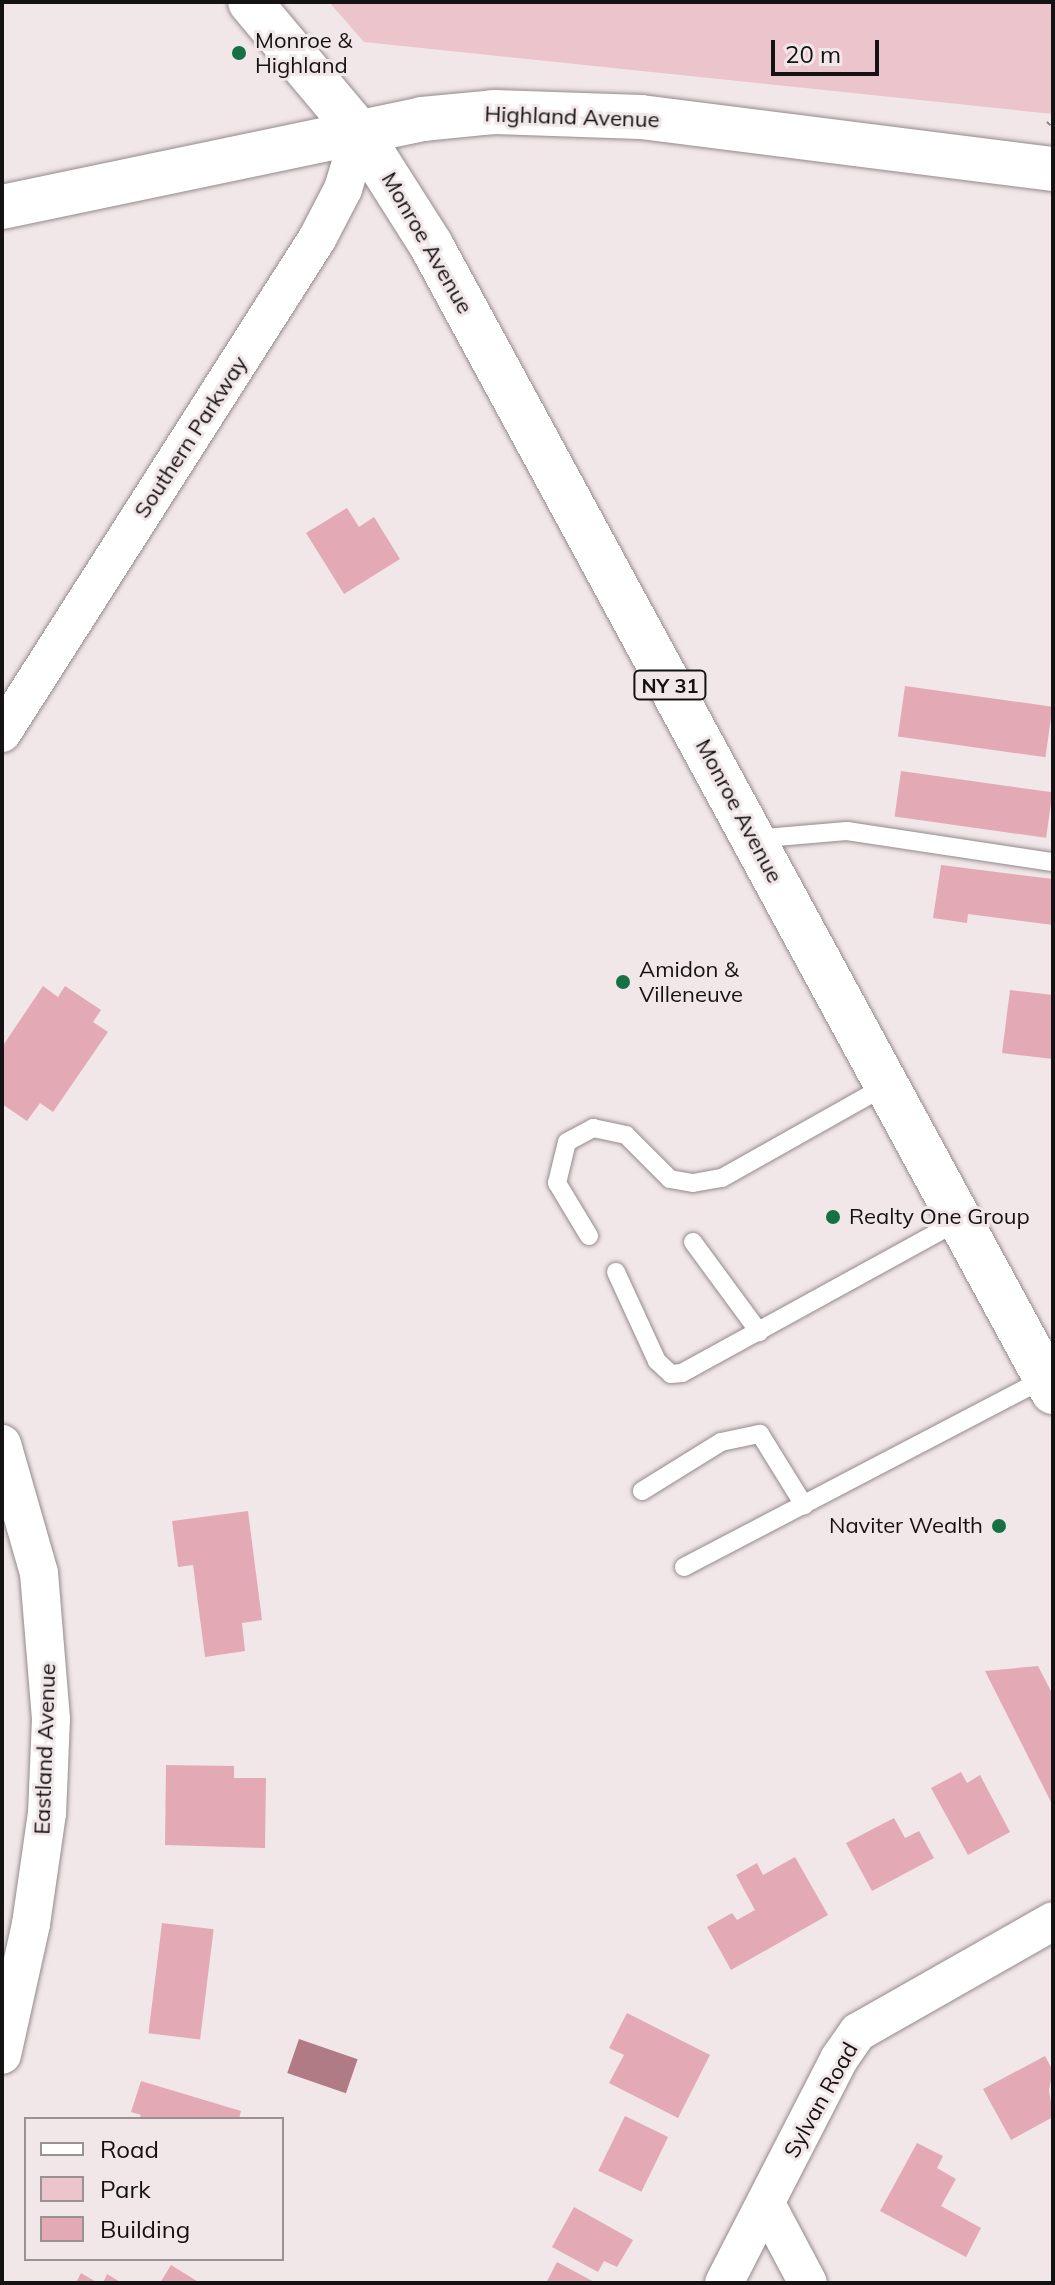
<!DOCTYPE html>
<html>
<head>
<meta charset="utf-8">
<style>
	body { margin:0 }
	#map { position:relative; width:1055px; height:2285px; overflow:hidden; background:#f1e7e8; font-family:Mulish,sans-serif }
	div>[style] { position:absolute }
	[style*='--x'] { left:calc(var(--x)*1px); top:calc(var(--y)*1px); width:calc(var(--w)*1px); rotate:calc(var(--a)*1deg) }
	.green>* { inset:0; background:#ecc4cb }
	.water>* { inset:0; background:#b07b85; transform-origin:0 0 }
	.building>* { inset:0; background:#e3aab5; transform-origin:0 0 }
	.path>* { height:5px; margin-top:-2.5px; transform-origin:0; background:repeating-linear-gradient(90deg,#8f8889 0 2px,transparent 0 8px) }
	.roads { filter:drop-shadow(0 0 2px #948a8c) drop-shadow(0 0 2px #948a8c) }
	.lane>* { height:18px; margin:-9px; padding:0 9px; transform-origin:9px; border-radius:9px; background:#fff }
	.street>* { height:38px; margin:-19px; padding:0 19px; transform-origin:19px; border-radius:19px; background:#fff }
	.secondary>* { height:44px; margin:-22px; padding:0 22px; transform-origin:22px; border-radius:22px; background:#fff }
	.primary>* { height:44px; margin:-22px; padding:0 22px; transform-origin:22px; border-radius:22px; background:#fff }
	.dots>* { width:22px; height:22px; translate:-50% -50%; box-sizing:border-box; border:4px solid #f1e7e8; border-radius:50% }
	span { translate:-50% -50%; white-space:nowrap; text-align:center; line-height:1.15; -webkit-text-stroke:6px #f1e7e8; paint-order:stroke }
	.shield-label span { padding:2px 6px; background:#f1e7e8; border:2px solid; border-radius:6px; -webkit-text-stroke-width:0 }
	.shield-label { font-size:20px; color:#151213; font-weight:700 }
	.poi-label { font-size:22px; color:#151213 }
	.left { translate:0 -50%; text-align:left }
	.right { translate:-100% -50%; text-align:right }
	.street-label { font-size:22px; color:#151213 }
	.frame { position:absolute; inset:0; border:4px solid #151213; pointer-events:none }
	.legend { position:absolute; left:24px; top:2117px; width:260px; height:144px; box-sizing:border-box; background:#f1e7e8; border:2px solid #999293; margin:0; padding:10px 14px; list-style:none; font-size:24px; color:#151213 }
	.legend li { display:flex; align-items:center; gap:16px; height:40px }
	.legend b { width:40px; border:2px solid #999293 }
	.scale { position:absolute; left:771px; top:40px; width:108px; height:36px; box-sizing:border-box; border:4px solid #151213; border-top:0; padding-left:10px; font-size:24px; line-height:28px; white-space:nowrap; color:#151213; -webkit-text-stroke:6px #f1e7e8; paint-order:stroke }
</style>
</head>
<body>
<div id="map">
	<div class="green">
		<div style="clip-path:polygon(329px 2px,1053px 2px,1053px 114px,364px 42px)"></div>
	</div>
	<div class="water">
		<div style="left:299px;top:2039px;width:62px;height:36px;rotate:19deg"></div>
	</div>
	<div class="building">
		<div style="clip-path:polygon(347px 508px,359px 527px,374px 517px,400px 559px,344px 594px,306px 533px)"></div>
		<div style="left:905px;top:686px;width:149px;height:51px;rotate:8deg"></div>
		<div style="left:901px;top:771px;width:153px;height:46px;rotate:8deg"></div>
		<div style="clip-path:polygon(941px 865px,1053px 879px,1053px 925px,968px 914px,967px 923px,933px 918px)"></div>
		<div style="clip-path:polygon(43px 986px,58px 997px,65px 986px,101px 1010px,93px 1022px,108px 1032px,53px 1112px,40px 1103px,27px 1121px,2px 1104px,2px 1047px)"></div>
		<div style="clip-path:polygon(1010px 990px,1053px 995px,1053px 1059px,1002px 1053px)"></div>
		<div style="clip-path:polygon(248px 1511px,262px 1620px,242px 1623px,245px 1651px,205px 1657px,193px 1565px,178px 1567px,172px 1521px)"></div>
		<div style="clip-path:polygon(1038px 1666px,1053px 1695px,1053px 1806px,985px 1671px)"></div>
		<div style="clip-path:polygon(166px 1765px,234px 1766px,234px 1778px,266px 1778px,265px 1848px,165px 1845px)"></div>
		<div style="clip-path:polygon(961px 1772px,967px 1783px,980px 1775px,1010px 1832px,968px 1855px,931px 1788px)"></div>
		<div style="clip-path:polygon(894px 1818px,905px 1838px,919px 1831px,934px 1858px,872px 1891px,846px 1843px)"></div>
		<div style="clip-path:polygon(795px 1857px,828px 1915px,731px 1970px,707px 1927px,732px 1913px,737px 1920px,755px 1910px,736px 1875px,757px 1863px,763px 1875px)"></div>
		<div style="left:162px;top:1923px;width:52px;height:111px;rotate:7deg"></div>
		<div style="clip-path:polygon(627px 2013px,710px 2055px,678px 2118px,609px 2083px,624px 2055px,609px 2048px)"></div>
		<div style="clip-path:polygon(1045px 2056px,1053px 2071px,1049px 2090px,1053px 2117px,1011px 2140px,983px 2089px)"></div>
		<div style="clip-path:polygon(141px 2081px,241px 2111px,239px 2119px,139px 2119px,141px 2115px,131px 2112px)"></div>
		<div style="left:625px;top:2116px;width:48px;height:61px;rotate:26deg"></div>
		<div style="clip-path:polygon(917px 2143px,943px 2156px,937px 2168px,956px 2179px,941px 2206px,981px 2228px,966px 2257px,880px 2211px)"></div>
		<div style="clip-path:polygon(574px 2207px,633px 2240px,617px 2267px,604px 2261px,598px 2272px,552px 2247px)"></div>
		<div style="clip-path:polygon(557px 2262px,596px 2283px,546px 2283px)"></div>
		<div style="clip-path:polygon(171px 2265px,200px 2283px,160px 2283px)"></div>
		<div style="clip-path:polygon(81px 2273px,98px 2283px,76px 2283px)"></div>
		<div style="clip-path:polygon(107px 2274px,122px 2283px,103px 2283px)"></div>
	</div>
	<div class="path">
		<div style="--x:1048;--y:124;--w:8;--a:-50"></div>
	</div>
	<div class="roads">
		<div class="lane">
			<div style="--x:753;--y:839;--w:94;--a:-4.9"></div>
			<div style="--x:847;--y:831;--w:208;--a:8.6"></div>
			<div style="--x:589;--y:1236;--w:62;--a:-121.1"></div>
			<div style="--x:557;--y:1183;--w:42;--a:-76.3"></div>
			<div style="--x:567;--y:1142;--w:30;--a:-28"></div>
			<div style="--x:593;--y:1128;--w:34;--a:12"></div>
			<div style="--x:626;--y:1135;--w:62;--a:45"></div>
			<div style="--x:670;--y:1179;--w:23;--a:10"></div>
			<div style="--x:693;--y:1183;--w:29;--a:-10"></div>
			<div style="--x:722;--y:1178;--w:189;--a:-29.4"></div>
			<div style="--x:693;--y:1242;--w:112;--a:53.7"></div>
			<div style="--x:616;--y:1272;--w:98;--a:65.3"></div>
			<div style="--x:657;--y:1361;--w:19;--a:43"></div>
			<div style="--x:671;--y:1374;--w:11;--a:-5"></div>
			<div style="--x:682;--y:1373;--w:317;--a:-28.8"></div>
			<div style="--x:642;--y:1491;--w:93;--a:-31.8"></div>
			<div style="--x:721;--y:1442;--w:40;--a:-12"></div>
			<div style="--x:760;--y:1434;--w:84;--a:58.2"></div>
			<div style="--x:684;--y:1567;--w:408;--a:-27.6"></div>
		</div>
		<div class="street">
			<div style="--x:2;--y:733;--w:586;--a:-57.48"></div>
			<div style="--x:317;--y:239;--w:56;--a:-62.5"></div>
			<div style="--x:343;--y:189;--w:59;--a:-73.1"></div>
			<div style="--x:2;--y:1444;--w:134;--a:74"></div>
			<div style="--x:39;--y:1573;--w:146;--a:85.3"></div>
			<div style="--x:51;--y:1719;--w:94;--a:92.4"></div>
			<div style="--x:47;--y:1813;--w:112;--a:98.2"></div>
			<div style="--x:31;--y:1924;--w:134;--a:102.5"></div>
			<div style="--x:766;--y:2204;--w:89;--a:62"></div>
			<div style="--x:724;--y:2283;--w:252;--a:-62.8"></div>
			<div style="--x:839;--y:2059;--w:33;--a:-55"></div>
			<div style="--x:858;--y:2032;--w:224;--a:-29.6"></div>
		</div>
		<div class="secondary">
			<div style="--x:2;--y:207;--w:429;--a:-11.8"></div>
			<div style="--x:422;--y:119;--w:73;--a:-5.5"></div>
			<div style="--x:495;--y:112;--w:146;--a:2"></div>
			<div style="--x:641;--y:117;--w:415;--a:7.2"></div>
		</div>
		<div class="primary">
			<div style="--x:250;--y:2;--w:171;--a:50"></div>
			<div style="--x:360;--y:133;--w:133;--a:57.6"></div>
			<div style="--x:431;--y:245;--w:1305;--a:61.53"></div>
		</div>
	</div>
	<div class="dots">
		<div style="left:239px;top:53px;background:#177044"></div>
		<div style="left:623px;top:982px;background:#177044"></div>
		<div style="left:833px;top:1217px;background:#177044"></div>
		<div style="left:999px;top:1526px;background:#177044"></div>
	</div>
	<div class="shield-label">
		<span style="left:670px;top:685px">NY 31</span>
	</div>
	<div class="poi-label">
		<span class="left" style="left:255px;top:53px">Monroe &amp;<br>Highland</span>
		<span class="left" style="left:639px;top:982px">Amidon &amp;<br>Villeneuve</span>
		<span class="left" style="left:849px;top:1217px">Realty One Group</span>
		<span class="right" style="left:983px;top:1526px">Naviter Wealth</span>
	</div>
	<div class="street-label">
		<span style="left:572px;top:117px;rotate:2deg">Highland Avenue</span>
		<span style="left:427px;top:243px;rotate:60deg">Monroe Avenue</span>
		<span style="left:191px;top:437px;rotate:-57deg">Southern Parkway</span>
		<span style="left:739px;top:811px;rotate:62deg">Monroe Avenue</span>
		<span style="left:45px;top:1749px;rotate:-88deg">Eastland Avenue</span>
		<span style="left:821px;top:2100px;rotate:-61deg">Sylvan Road</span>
	</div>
	<div class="frame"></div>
	<ul class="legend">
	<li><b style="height:10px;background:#fff"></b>Road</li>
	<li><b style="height:22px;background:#ecc4cb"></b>Park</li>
	<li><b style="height:22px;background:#e3aab5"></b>Building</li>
	</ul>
	<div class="scale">20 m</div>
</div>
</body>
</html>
